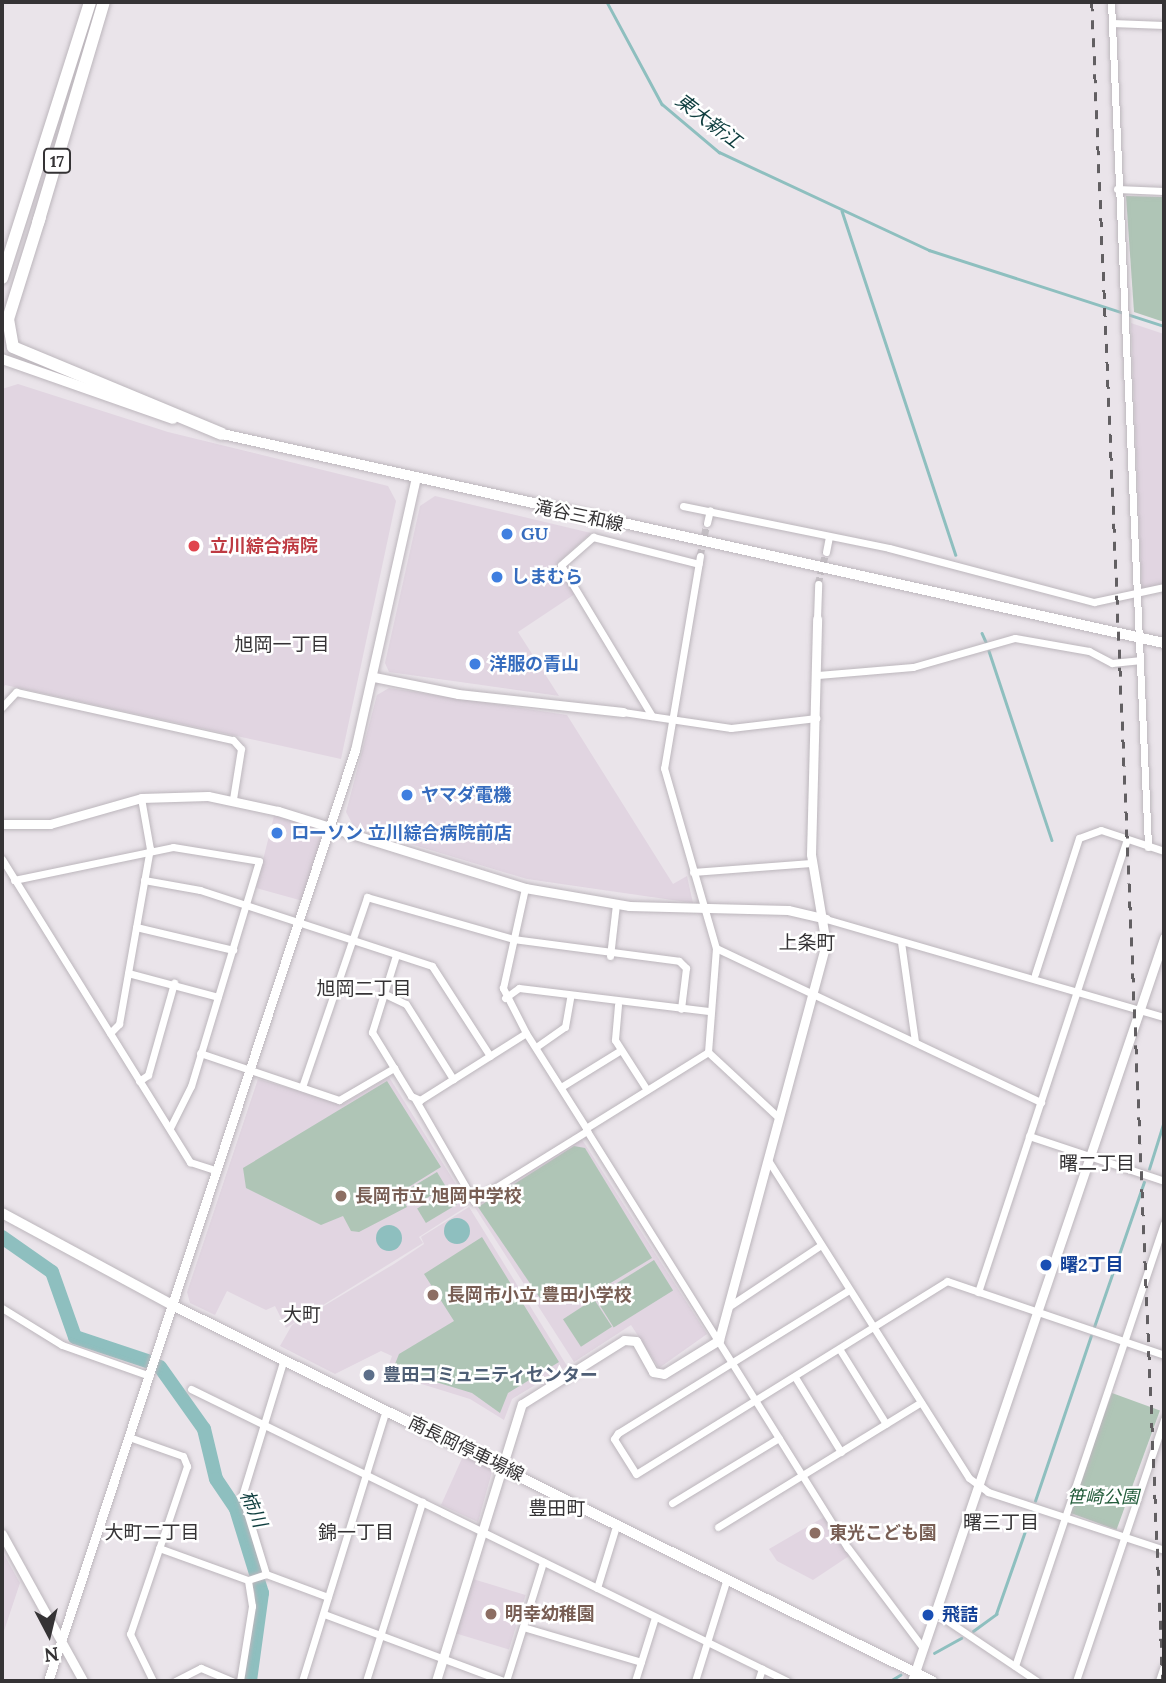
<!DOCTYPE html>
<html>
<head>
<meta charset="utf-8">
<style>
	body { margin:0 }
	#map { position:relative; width:1166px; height:1683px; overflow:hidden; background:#eae4ea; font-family:Lora,"Noto Sans JP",serif }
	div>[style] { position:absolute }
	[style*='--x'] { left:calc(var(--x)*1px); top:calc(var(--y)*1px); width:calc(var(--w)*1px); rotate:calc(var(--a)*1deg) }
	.built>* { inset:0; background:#e1d5e1; transform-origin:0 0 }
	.green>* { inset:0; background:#afc5b6; transform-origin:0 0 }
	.water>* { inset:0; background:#8ebfbf }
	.round { border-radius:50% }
	.stream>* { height:2.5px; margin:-1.25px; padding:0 1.25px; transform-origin:1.25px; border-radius:1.25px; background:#8ebfbf }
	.river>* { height:14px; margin:-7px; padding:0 7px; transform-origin:7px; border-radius:7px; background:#8ebfbf }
	.minor-tunnel>* { height:7px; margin-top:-3.5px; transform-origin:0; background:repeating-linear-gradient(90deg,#c6c1c6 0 7px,transparent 0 10.5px) }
	.roads { filter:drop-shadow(0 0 2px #bcb6bc) drop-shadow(0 0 2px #bcb6bc) }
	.minor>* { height:7px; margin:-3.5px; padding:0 3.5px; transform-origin:3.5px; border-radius:3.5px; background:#fff }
	.tertiary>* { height:9px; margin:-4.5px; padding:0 4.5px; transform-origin:4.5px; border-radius:4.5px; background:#fff }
	.secondary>* { height:10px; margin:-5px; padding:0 5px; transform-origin:5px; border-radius:5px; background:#fff }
	.trunk>* { height:12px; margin:-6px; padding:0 6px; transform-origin:6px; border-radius:6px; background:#fff }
	.rail>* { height:2.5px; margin-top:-1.25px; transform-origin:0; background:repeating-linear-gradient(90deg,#625f62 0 9px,transparent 0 18px) }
	.dots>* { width:19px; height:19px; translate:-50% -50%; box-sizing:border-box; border:4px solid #fff; border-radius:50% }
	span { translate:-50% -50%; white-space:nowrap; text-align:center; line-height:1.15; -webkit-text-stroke:5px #fff; paint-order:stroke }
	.shield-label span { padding:2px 5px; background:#fff; border:2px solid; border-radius:5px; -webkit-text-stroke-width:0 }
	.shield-label { font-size:16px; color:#353335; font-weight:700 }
	.street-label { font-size:18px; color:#353335 }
	.shop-label { font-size:18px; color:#366cbe; font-weight:700 }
	.left { translate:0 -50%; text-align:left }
	.health-label { font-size:18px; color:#be3a42; font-weight:700 }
	.education-label { font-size:18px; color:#785e54; font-weight:700 }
	.transit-label { font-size:18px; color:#164399; font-weight:700 }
	.service-label { font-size:18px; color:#4e5e75; font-weight:700 }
	.park-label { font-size:18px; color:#245d3c; font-style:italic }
	.water-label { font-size:19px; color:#0e3d3e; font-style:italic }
	.neighbourhood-label { font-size:19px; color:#353335 }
	.frame { position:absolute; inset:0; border:4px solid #353335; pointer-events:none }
	.north { position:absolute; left:14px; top:1599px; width:70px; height:70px; -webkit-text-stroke:5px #fff; paint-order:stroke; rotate:173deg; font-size:19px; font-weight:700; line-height:28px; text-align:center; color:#353335 }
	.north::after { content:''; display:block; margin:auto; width:24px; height:32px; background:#353335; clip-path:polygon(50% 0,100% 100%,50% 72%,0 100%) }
</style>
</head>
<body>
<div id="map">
	<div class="built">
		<div style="clip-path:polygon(1131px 323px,1164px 334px,1164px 583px,1142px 591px)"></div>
		<div style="clip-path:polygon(18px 384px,168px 432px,388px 486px,396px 501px,341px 759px,5px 685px,2px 691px,2px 389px)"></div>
		<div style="clip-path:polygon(435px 496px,591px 533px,557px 564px,575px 594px,518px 632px,559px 696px,389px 672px,385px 663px,420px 506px)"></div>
		<div style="clip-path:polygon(389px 688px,567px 715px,673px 884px,687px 876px,693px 903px,527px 879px,354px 827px,346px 812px,377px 695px)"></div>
		<div style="clip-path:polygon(275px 812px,319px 827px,323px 836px,303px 901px,256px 888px)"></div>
		<div style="clip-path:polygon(389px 1077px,469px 1205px,419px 1237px,423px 1243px,286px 1328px,275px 1306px,266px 1310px,227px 1291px,215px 1315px,190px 1303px,187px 1292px,258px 1079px,343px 1104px)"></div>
		<div style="clip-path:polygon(581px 1138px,707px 1334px,659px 1368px,631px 1325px,574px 1362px,474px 1206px)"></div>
		<div style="clip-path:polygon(469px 1207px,567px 1366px,512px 1399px,504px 1420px,470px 1399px,386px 1373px,392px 1356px,381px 1351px,335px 1374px,280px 1346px,292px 1325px,394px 1264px,424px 1244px,421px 1237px)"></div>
		<div style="clip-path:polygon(464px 1454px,493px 1468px,478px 1522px,441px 1505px)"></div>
		<div style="clip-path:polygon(824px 1517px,849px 1556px,813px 1580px,777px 1561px,769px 1549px)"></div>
		<div style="clip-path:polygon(2px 1551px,20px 1583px,2px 1637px)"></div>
		<div style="left:473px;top:1579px;width:55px;height:57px;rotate:17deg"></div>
	</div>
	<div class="green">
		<div style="clip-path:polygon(1126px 196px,1164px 197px,1164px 322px,1134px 312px)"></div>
		<div style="clip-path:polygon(387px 1081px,441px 1167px,399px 1193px,407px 1207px,359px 1232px,351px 1231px,343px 1216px,321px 1225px,246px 1188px,243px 1168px)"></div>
		<div style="clip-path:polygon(574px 1146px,585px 1148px,652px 1258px,579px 1302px,544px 1304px,478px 1207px)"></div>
		<div style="left:437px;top:1172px;width:17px;height:37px;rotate:59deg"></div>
		<div style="left:448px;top:1190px;width:17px;height:36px;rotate:59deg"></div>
		<div style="clip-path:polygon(482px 1237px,559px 1362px,508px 1393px,500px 1413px,472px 1393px,393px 1369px,399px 1354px,454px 1321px,424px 1274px)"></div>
		<div style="left:654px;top:1260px;width:36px;height:70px;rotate:58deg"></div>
		<div style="left:594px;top:1299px;width:33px;height:37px;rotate:57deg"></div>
		<div style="left:1112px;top:1393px;width:51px;height:127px;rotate:20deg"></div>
	</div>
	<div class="water">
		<div class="round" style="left:444px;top:1218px;width:26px;height:26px"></div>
		<div class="round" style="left:376px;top:1225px;width:26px;height:26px"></div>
	</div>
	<div class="stream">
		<div style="--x:607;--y:2;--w:116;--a:61.7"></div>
		<div style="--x:662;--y:104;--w:75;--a:40.1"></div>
		<div style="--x:719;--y:152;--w:232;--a:25"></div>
		<div style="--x:929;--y:250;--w:247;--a:17.9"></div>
		<div style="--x:842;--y:211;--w:362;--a:71.7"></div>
		<div style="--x:982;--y:633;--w:10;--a:66"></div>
		<div style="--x:989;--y:651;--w:199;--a:71.6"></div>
		<div style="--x:1149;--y:1169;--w:50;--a:-72.6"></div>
		<div style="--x:1094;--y:1327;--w:153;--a:-71"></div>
		<div style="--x:1035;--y:1501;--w:174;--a:-71.3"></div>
		<div style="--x:973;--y:1631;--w:29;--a:-36"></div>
		<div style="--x:996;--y:1614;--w:109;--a:-70.7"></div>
		<div style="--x:934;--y:1653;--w:31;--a:-29"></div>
		<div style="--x:890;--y:1681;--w:12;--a:-31"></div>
	</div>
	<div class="river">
		<div style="--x:2;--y:1237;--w:61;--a:35"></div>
		<div style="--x:52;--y:1272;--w:69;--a:70.5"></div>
		<div style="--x:75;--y:1337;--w:76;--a:18.4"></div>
		<div style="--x:160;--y:1367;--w:76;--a:54.6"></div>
		<div style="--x:204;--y:1429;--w:51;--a:76.5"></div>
		<div style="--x:216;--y:1479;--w:36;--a:56"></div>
		<div style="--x:236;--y:1509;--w:88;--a:72.8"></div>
		<div style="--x:262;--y:1593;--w:89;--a:97.8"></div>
	</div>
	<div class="minor-tunnel">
		<div style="--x:700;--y:556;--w:34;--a:-78"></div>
		<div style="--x:818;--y:584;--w:33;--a:-76"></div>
	</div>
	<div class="roads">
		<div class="minor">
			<div style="--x:1111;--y:2;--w:846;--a:87.49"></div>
			<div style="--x:1112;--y:23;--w:52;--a:2.2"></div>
			<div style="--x:1117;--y:189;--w:47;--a:2.4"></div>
			<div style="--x:683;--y:506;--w:210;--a:11.5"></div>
			<div style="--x:889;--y:548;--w:212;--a:14.8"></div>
			<div style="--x:1094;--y:602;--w:72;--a:-12.1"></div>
			<div style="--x:707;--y:523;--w:13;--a:-77"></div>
			<div style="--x:826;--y:552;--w:16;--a:-79"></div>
			<div style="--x:700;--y:556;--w:215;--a:99.6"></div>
			<div style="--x:664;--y:768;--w:187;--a:73.9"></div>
			<div style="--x:716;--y:948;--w:104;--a:94.4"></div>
			<div style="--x:708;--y:1052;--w:97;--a:42.9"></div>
			<div style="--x:817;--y:619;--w:35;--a:-88"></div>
			<div style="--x:818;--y:675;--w:95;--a:-4.8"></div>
			<div style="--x:913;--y:667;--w:106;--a:-15.9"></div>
			<div style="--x:1015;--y:638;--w:75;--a:10"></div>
			<div style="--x:1089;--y:651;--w:26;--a:28"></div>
			<div style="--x:1112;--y:663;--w:27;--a:-6"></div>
			<div style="--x:2;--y:707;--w:21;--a:-47"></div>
			<div style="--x:16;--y:692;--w:222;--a:12.5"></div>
			<div style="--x:233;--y:740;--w:12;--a:48"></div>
			<div style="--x:241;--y:749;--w:51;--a:99.1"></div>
			<div style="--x:623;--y:712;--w:109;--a:8.4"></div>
			<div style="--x:731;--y:728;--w:86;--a:-6.7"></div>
			<div style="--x:652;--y:716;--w:176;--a:-121.1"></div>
			<div style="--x:561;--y:565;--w:43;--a:-41.2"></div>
			<div style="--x:593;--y:537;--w:109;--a:14.3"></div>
			<div style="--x:2;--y:859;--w:357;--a:58.2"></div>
			<div style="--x:190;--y:1162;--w:28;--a:18"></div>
			<div style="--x:693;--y:872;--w:118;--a:-4.4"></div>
			<div style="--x:14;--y:880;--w:162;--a:-11.7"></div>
			<div style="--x:173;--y:847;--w:87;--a:9.2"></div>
			<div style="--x:259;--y:861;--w:235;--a:106.8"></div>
			<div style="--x:191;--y:1086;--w:47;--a:116.6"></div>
			<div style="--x:144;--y:880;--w:57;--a:10.1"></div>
			<div style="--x:200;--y:890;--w:244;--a:18.1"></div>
			<div style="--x:432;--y:966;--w:107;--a:57.2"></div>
			<div style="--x:826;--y:919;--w:352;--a:16.2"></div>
			<div style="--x:136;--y:927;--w:100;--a:13.3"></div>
			<div style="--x:901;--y:942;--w:101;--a:82"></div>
			<div style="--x:716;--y:948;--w:360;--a:25.4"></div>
			<div style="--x:396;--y:955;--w:81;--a:107.3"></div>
			<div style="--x:372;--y:1032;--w:75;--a:58.6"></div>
			<div style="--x:411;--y:1096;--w:10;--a:24"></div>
			<div style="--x:420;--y:1100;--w:125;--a:-32.3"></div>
			<div style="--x:526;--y:1033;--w:51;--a:-117.1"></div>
			<div style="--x:503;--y:988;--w:102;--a:-77.6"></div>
			<div style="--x:610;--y:956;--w:52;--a:-83.4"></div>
			<div style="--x:128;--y:973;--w:93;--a:14.9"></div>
			<div style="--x:1035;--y:974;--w:143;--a:-72.1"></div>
			<div style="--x:1079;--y:838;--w:23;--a:-20"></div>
			<div style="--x:1101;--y:830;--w:66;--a:18.4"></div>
			<div style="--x:383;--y:993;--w:25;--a:26"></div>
			<div style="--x:406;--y:1004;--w:89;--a:57.9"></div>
			<div style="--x:505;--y:998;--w:17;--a:-36"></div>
			<div style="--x:519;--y:988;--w:191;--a:6.9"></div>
			<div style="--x:618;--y:1005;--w:35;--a:95"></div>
			<div style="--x:615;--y:1040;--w:59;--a:57.4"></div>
			<div style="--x:110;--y:1033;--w:13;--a:-45"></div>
			<div style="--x:119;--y:1024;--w:178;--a:-80"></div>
			<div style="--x:150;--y:849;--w:52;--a:-100"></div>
			<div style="--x:526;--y:1033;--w:112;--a:57.7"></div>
			<div style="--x:586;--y:1128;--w:144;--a:-31.9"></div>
			<div style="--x:536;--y:1047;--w:35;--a:-35"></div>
			<div style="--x:565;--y:1027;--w:29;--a:-80"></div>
			<div style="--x:200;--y:1053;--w:147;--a:18.7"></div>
			<div style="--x:339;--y:1100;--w:64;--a:-30.2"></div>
			<div style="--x:139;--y:1081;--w:11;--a:-34"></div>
			<div style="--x:148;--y:1075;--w:96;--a:-74.2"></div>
			<div style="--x:302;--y:1087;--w:201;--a:-71.1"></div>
			<div style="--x:367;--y:897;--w:152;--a:16"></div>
			<div style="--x:513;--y:939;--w:167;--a:7.5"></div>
			<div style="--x:679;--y:961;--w:10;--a:45"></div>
			<div style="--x:686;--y:968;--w:41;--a:97"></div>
			<div style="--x:561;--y:1087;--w:70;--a:-31.7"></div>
			<div style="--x:415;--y:1099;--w:118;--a:60"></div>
			<div style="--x:474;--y:1201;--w:133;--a:-31.8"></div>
			<div style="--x:587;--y:1131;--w:492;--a:58"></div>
			<div style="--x:848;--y:1548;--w:125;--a:53.1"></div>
			<div style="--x:1029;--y:1136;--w:142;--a:18.4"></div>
			<div style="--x:768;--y:1160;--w:376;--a:57.7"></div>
			<div style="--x:969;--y:1478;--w:24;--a:36"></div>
			<div style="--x:988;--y:1492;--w:185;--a:18.2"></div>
			<div style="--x:849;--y:1290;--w:272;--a:148.2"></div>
			<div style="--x:618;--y:1433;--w:7;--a:124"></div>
			<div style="--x:614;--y:1439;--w:41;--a:57.8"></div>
			<div style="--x:636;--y:1474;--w:366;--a:-31.8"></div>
			<div style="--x:947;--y:1281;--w:229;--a:18.8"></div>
			<div style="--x:978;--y:1292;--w:476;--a:-71.8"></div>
			<div style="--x:728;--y:1307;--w:112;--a:-33.7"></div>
			<div style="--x:2;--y:1308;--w:70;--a:31.7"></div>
			<div style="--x:62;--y:1345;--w:93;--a:19.4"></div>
			<div style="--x:840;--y:1350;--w:87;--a:58.1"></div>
			<div style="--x:795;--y:1377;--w:88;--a:58.5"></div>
			<div style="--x:191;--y:1389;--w:664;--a:26.1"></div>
			<div style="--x:129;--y:1437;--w:57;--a:19.4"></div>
			<div style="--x:183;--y:1456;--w:11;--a:68"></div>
			<div style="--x:187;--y:1466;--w:177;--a:108.7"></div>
			<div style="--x:130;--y:1634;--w:52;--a:63.9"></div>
			<div style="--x:672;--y:1503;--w:125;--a:-31.3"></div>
			<div style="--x:718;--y:1527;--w:238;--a:-31.6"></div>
			<div style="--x:159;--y:1548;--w:95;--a:19.8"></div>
			<div style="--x:248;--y:1580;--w:19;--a:-18"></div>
			<div style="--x:266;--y:1574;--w:66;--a:20.4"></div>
			<div style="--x:266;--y:1574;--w:82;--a:-107.1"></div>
			<div style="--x:242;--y:1496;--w:143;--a:-73"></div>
			<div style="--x:597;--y:1588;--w:68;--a:-72.9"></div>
			<div style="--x:936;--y:1613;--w:122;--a:34"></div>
			<div style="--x:324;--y:1614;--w:191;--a:20.5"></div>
			<div style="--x:523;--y:1627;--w:123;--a:16.5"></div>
			<div style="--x:1015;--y:1666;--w:467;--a:-71.4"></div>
			<div style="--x:175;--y:1681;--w:29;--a:-27"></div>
			<div style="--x:201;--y:1668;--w:34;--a:23"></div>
			<div style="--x:240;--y:1681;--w:76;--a:-80.9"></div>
			<div style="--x:252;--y:1606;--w:26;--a:-99"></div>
			<div style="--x:302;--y:1681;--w:284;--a:-72.8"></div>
			<div style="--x:366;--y:1681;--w:188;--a:-72.6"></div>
			<div style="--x:506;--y:1681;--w:125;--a:-72.7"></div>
			<div style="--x:635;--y:1681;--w:67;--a:-72.6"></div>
			<div style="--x:695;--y:1681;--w:108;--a:-72.7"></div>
			<div style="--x:758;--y:1681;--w:13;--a:-72"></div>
			<div style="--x:1076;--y:1681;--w:276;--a:-71.4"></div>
		</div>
		<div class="tertiary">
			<div style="--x:374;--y:677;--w:86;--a:11.4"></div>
			<div style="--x:458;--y:694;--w:166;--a:6.2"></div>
			<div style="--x:2;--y:824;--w:48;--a:0"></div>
			<div style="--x:50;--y:824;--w:95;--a:-15.9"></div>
			<div style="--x:141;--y:798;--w:67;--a:-1.7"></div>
			<div style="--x:208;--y:796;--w:72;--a:12.1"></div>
			<div style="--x:278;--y:811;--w:259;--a:17.3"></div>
			<div style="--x:525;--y:888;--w:106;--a:9.8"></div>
			<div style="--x:629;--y:906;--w:159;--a:1.4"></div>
			<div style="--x:788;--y:910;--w:39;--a:13"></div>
			<div style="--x:2;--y:1534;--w:168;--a:61.1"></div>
			<div style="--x:48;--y:1681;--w:980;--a:-71.75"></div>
			<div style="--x:355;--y:750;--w:276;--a:-77.4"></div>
			<div style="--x:436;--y:1681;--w:290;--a:-72.8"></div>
			<div style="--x:522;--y:1404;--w:120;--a:-32.1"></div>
			<div style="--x:624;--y:1340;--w:12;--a:5"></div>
			<div style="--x:636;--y:1341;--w:35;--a:61"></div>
			<div style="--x:653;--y:1372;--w:11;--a:10"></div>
			<div style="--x:664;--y:1374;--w:65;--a:-31.7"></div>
			<div style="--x:719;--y:1340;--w:410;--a:-74.9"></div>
			<div style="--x:826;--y:944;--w:91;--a:-99.5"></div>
			<div style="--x:811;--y:854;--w:235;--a:-88.5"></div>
			<div style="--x:912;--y:1681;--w:785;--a:-71.26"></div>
			<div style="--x:1160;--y:1681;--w:13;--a:-72"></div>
		</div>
		<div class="secondary">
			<div style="--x:2;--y:359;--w:181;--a:19.3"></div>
			<div style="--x:218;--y:433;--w:969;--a:12.52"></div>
			<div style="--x:2;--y:1213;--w:193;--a:28.4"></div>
			<div style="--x:172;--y:1305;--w:848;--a:26.32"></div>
		</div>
		<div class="trunk">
			<div style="--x:40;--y:217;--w:107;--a:107.4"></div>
			<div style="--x:8;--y:319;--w:28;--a:80"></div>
			<div style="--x:13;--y:347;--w:226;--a:22.6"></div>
			<div style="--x:38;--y:223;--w:231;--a:-73.4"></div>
			<div style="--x:2;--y:278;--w:290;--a:-72.3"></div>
		</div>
	</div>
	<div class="rail">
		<div style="--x:1092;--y:2;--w:1681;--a:87.58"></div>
	</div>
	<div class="dots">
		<div style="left:507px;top:534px;background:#3f7fe0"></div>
		<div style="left:194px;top:546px;background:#e0444e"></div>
		<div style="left:497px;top:577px;background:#3f7fe0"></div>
		<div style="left:475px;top:664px;background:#3f7fe0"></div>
		<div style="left:407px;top:795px;background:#3f7fe0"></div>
		<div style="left:277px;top:833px;background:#3f7fe0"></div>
		<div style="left:341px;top:1196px;background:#8d6e63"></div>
		<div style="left:1046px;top:1265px;background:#1a4fb4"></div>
		<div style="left:433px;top:1295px;background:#8d6e63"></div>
		<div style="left:369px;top:1375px;background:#5c6f8a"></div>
		<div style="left:815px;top:1533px;background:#8d6e63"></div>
		<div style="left:491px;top:1614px;background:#8d6e63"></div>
		<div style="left:928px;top:1615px;background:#1a4fb4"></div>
	</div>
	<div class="shield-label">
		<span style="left:57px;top:161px">17</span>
	</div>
	<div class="street-label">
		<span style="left:579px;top:516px;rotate:12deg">滝谷三和線</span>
		<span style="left:466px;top:1449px;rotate:26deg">南長岡停車場線</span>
	</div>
	<div class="shop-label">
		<span class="left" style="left:521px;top:534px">GU</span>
		<span class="left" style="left:511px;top:577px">しまむら</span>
		<span class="left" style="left:489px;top:664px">洋服の青山</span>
		<span class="left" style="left:421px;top:795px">ヤマダ電機</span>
		<span class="left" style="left:291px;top:833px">ローソン 立川綜合病院前店</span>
	</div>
	<div class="health-label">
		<span class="left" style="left:210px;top:546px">立川綜合病院</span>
	</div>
	<div class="education-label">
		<span class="left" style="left:355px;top:1196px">長岡市立 旭岡中学校</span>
		<span class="left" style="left:447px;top:1295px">長岡市小立 豊田小学校</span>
		<span class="left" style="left:829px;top:1533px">東光こども園</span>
		<span class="left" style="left:505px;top:1614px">明幸幼稚園</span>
	</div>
	<div class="transit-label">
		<span class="left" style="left:1060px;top:1265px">曙2丁目</span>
		<span class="left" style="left:942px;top:1615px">飛詰</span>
	</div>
	<div class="service-label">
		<span class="left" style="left:383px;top:1375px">豊田コミュニティセンター</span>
	</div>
	<div class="park-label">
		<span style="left:1103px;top:1497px">笹崎公園</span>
	</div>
	<div class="water-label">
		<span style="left:708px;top:121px;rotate:37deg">東大新江</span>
		<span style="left:253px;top:1509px;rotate:66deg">柿川</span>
	</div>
	<div class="neighbourhood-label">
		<span style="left:282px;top:645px">旭岡一丁目</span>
		<span style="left:807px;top:943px">上条町</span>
		<span style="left:364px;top:989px">旭岡二丁目</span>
		<span style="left:1097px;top:1164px">曙二丁目</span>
		<span style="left:302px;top:1315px">大町</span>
		<span style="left:557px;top:1509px">豊田町</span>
		<span style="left:1001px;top:1523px">曙三丁目</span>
		<span style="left:152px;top:1533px">大町二丁目</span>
		<span style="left:356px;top:1533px">錦一丁目</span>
	</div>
	<div class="frame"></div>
	<div class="north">N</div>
</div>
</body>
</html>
